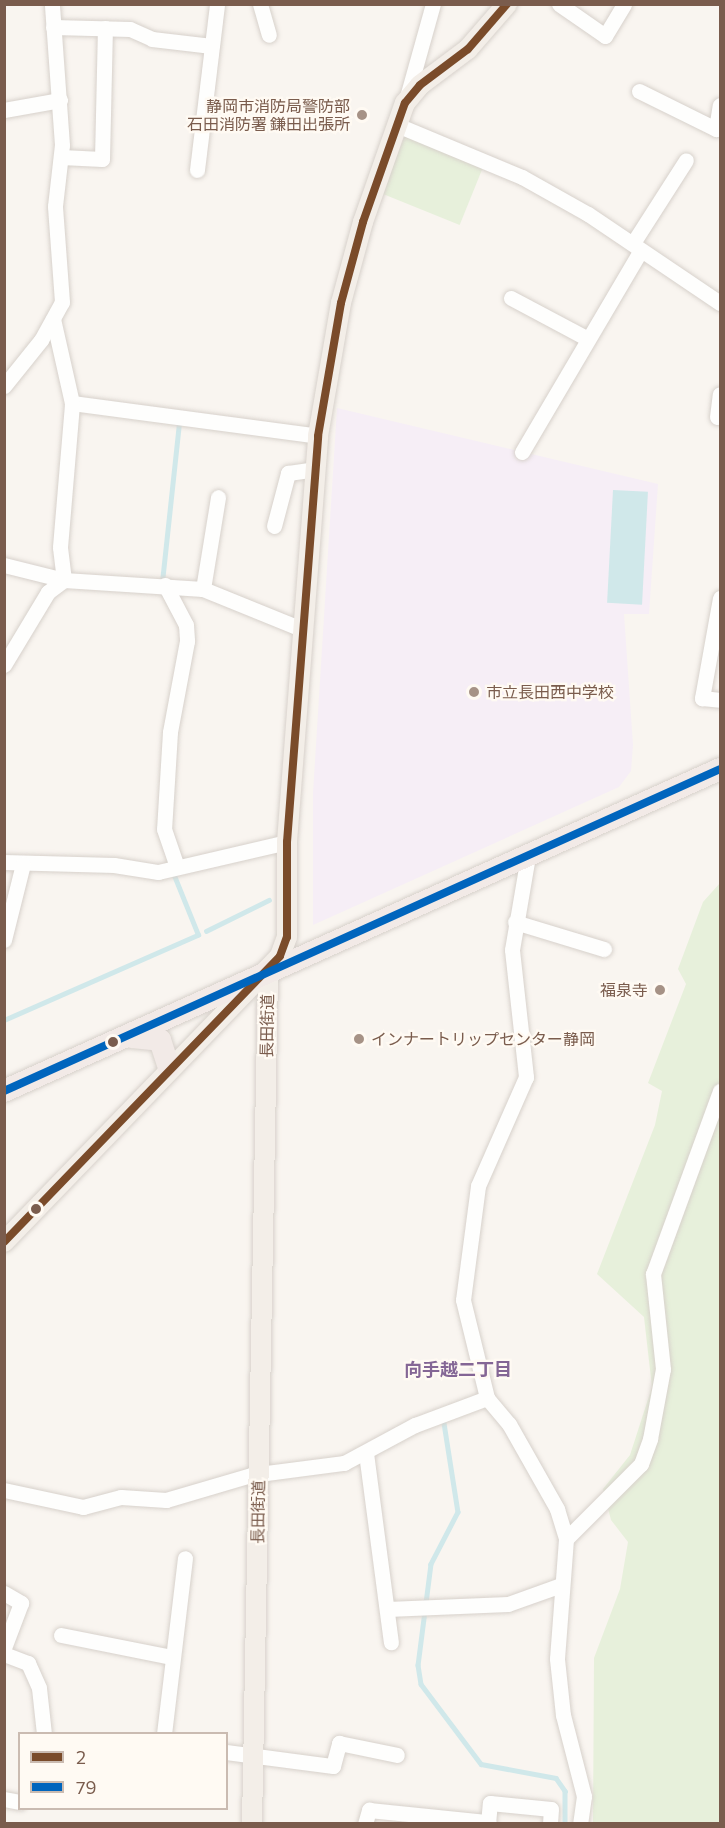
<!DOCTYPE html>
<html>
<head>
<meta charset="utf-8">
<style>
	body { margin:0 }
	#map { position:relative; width:725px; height:1828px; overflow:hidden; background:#f9f5f0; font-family:Commissioner,"Noto Sans JP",sans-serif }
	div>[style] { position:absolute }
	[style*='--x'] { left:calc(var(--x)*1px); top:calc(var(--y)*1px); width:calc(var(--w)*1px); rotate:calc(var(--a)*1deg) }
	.education>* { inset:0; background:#f6eef6 }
	.green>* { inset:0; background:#e7f0db; transform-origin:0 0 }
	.water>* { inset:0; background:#d0e8ea; transform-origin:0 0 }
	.stream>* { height:4.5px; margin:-2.25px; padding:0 2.25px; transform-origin:2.25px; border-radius:2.25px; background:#d0e8ea }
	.roads { filter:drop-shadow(0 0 2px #d7d1cb) drop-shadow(0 0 2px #d7d1cb) }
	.minor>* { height:15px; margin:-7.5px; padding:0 7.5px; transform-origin:7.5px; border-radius:7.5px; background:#fefefd }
	.major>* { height:20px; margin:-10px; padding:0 10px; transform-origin:10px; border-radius:10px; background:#f3eee8 }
	.highway>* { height:22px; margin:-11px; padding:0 11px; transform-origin:11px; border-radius:11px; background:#f2eae7 }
	.bus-1>* { height:8px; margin:-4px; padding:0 4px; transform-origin:4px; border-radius:4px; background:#7a4b2a }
	.bus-2>* { height:8px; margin:-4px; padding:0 4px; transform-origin:4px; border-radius:4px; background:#0065bd }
	.dots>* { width:16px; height:16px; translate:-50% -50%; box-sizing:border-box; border:3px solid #fffaf3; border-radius:50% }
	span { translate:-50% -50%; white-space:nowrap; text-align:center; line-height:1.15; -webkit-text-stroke:4.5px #fffaf3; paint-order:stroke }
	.poi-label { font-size:16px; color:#7a5c4d }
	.right { translate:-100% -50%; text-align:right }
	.left { translate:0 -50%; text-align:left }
	.street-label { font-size:16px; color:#7a5c4d }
	.neighbourhood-label { font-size:18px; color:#846695; font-weight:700 }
	.frame { position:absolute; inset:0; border:6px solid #7a5c4d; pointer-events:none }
	.legend { position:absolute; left:18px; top:1732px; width:210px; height:78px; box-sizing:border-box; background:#fffaf3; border:2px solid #cabbb1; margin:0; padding:8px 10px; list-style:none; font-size:18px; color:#7a5c4d }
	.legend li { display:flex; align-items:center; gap:12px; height:30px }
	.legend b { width:30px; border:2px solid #cabbb1 }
</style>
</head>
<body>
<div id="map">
	<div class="education">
		<div style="clip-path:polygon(337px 408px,658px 484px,649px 614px,624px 614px,633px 745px,631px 771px,619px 787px,313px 925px,313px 793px)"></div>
	</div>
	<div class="green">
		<div style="left:405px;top:136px;width:84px;height:62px;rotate:22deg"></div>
		<div style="clip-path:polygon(720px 883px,720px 1823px,593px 1824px,594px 1658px,620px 1589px,628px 1542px,611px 1520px,603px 1489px,630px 1455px,652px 1387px,644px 1317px,597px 1274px,655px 1125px,662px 1091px,648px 1083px,686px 984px,678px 969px,703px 902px)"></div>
	</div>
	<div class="water">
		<div style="left:613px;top:490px;width:35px;height:113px;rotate:3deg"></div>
	</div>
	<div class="stream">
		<div style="--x:162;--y:582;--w:159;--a:-83.9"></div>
		<div style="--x:206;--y:931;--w:70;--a:-26.2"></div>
		<div style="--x:4;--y:1020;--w:212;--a:-23.7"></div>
		<div style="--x:198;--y:935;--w:67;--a:-112"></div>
		<div style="--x:444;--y:1423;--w:90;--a:81.1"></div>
		<div style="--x:458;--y:1512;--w:59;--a:117.4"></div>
		<div style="--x:431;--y:1564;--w:102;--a:97.3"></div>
		<div style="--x:418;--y:1665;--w:19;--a:81"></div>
		<div style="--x:421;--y:1684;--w:100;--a:53.1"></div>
		<div style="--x:481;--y:1764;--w:76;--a:10.6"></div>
		<div style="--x:556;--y:1778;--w:16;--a:55"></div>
		<div style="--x:565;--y:1791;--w:33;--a:90"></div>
	</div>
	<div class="roads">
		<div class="minor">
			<div style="--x:260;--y:4;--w:32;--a:74"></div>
			<div style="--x:559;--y:4;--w:56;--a:34.8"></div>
			<div style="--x:605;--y:36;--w:37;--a:-59"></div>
			<div style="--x:53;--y:27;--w:77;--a:1.5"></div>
			<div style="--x:130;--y:29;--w:24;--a:24"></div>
			<div style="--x:152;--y:39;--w:60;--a:6.7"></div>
			<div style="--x:639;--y:91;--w:86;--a:26.3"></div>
			<div style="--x:716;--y:129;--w:24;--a:-81"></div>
			<div style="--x:407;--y:97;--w:97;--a:-74.4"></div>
			<div style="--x:4;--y:110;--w:57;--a:-10.1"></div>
			<div style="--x:397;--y:125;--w:135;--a:22.6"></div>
			<div style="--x:522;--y:177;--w:76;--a:29.3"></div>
			<div style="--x:588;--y:214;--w:159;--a:34"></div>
			<div style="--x:61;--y:157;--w:41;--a:2.8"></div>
			<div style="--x:102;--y:159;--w:131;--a:-88.7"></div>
			<div style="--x:197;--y:170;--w:167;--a:-83.1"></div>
			<div style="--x:633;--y:243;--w:98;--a:-57.4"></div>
			<div style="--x:511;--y:298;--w:87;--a:28"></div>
			<div style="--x:4;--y:386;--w:59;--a:-51.2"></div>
			<div style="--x:41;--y:340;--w:43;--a:-61.1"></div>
			<div style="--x:62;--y:302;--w:96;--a:-94.2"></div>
			<div style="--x:55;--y:206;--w:61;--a:-83.5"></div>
			<div style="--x:62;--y:145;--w:141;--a:-94.1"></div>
			<div style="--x:72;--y:403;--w:248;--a:7.6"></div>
			<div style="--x:717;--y:417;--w:23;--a:-83"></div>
			<div style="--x:522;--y:452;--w:234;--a:-59.5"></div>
			<div style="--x:274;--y:526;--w:55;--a:-75.2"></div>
			<div style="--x:288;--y:473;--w:27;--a:-8"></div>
			<div style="--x:4;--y:565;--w:62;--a:14"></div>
			<div style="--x:64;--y:580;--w:139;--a:3.7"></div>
			<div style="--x:203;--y:589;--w:109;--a:22.1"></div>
			<div style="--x:165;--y:585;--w:45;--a:62.3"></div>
			<div style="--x:186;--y:625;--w:16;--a:86"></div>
			<div style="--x:187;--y:641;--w:93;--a:100.6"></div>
			<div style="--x:170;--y:732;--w:97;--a:93.5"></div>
			<div style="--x:164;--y:829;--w:39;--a:71"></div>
			<div style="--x:203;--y:589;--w:93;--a:-80.7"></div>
			<div style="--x:720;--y:598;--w:102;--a:100.2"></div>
			<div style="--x:702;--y:698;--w:18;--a:6"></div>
			<div style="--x:4;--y:665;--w:85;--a:-58.9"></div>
			<div style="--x:48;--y:592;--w:20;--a:-37"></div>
			<div style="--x:64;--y:580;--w:33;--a:-97"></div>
			<div style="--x:60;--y:547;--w:144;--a:-85.2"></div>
			<div style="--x:72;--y:403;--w:86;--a:-102.7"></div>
			<div style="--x:528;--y:856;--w:95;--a:99.7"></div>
			<div style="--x:512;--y:950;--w:128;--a:83.7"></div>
			<div style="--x:526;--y:1077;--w:119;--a:113.8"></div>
			<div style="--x:478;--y:1186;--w:115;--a:97.5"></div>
			<div style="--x:463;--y:1300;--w:101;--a:76.2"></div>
			<div style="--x:487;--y:1398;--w:34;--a:50"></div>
			<div style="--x:509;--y:1424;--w:98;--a:60.5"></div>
			<div style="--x:557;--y:1509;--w:31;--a:73"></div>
			<div style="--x:566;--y:1539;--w:120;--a:94.3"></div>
			<div style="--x:557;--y:1659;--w:56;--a:83.9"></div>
			<div style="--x:563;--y:1715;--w:84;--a:75.5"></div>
			<div style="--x:584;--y:1796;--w:28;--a:98"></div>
			<div style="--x:4;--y:862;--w:110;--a:1.6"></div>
			<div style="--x:114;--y:865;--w:45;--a:9"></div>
			<div style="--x:158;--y:872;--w:132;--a:-13.1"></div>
			<div style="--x:515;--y:922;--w:93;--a:16.9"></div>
			<div style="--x:4;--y:940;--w:78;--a:-76"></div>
			<div style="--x:366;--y:1453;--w:191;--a:82.5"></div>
			<div style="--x:4;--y:1490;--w:81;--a:12.1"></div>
			<div style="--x:83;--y:1507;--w:39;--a:-15"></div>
			<div style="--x:121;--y:1497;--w:45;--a:3.8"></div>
			<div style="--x:166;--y:1500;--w:89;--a:-16.4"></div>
			<div style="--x:251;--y:1475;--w:94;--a:-7.4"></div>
			<div style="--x:344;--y:1463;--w:81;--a:-28.2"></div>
			<div style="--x:415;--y:1425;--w:77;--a:-20.6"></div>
			<div style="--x:566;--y:1539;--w:106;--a:-45"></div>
			<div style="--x:641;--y:1464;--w:27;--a:-70"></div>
			<div style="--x:650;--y:1439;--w:71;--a:-79.5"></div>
			<div style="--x:663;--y:1369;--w:96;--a:-96"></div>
			<div style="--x:653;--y:1274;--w:195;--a:-69.9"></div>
			<div style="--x:4;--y:1593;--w:20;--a:30"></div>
			<div style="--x:21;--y:1603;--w:48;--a:110.7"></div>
			<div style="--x:387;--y:1609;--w:121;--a:-2.4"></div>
			<div style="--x:508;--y:1604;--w:56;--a:-19.7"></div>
			<div style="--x:61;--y:1635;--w:112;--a:11.3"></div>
			<div style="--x:4;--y:1654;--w:26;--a:21"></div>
			<div style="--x:28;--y:1663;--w:27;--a:66"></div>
			<div style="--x:39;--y:1688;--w:46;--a:83.8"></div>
			<div style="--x:164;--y:1734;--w:177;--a:-83.2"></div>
			<div style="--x:226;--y:1752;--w:108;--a:7.5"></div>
			<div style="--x:333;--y:1766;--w:24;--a:-75"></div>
			<div style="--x:339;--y:1743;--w:59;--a:11.7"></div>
			<div style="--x:4;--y:1799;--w:16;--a:11"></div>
			<div style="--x:365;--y:1824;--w:15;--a:-74"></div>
			<div style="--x:369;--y:1810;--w:120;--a:5.8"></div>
			<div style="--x:488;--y:1824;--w:21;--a:-85"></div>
			<div style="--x:490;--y:1803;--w:61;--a:5.6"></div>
			<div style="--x:551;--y:1809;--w:15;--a:94"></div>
		</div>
		<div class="major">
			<div style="--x:4;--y:1242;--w:397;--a:-46"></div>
			<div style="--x:280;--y:956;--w:20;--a:-70"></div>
			<div style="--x:287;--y:937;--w:95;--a:-90"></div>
			<div style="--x:287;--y:842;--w:407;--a:-85.6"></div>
			<div style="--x:318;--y:436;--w:135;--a:-80.2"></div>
			<div style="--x:341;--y:303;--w:84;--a:-74.8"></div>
			<div style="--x:363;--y:222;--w:126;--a:-70.6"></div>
			<div style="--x:405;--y:103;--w:23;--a:-50"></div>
			<div style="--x:420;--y:85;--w:60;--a:-36.9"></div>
			<div style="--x:468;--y:49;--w:60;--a:-49.1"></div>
			<div style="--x:252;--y:1824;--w:851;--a:-88.92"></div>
		</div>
		<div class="highway">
			<div style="--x:132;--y:1037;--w:28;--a:6"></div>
			<div style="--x:160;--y:1040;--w:28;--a:72"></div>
			<div style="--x:4;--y:1091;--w:785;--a:-24.21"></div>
		</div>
	</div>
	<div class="bus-1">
		<div style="--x:4;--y:1242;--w:397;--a:-46"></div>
		<div style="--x:280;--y:956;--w:20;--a:-70"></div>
		<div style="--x:287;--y:937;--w:95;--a:-90"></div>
		<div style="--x:287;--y:842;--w:407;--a:-85.6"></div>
		<div style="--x:318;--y:436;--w:135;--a:-80.2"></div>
		<div style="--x:341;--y:303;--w:84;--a:-74.8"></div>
		<div style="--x:363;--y:222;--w:126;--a:-70.6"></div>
		<div style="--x:405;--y:103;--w:23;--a:-50"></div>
		<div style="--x:420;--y:85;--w:60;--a:-36.9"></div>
		<div style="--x:468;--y:49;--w:60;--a:-49.1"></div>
	</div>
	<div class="bus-2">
		<div style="--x:4;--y:1091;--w:785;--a:-24.21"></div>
	</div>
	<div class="dots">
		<div style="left:362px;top:115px;background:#a69286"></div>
		<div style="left:474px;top:692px;background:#a69286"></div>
		<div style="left:660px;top:990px;background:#a69286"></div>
		<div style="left:359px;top:1039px;background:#a69286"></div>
		<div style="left:113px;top:1042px;background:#7a5c4d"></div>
		<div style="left:36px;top:1209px;background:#7a5c4d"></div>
	</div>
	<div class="poi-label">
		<span class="right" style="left:350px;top:115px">静岡市消防局警防部<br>石田消防署 鎌田出張所</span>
		<span class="left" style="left:486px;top:692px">市立長田西中学校</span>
		<span class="right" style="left:648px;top:990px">福泉寺</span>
		<span class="left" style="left:371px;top:1039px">インナートリップセンター静岡</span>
	</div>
	<div class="street-label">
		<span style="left:267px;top:1026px;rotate:-89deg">長田街道</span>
		<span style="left:258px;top:1512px;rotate:-89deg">長田街道</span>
	</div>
	<div class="neighbourhood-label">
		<span style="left:458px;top:1369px">向手越二丁目</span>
	</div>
	<div class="frame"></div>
	<ul class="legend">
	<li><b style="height:8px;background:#7a4b2a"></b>2</li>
	<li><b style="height:8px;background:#0065bd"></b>79</li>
	</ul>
</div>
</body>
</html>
